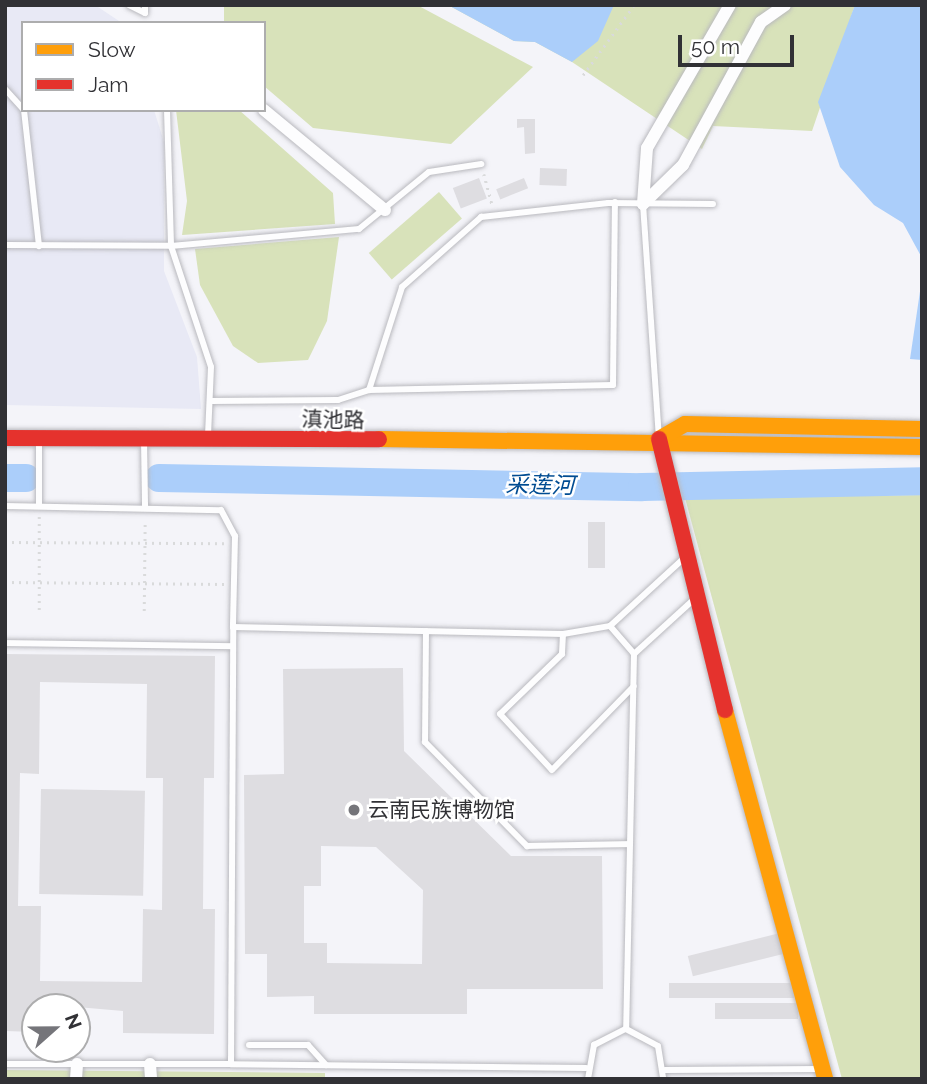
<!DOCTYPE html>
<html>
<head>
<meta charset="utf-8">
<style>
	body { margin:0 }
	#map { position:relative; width:927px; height:1084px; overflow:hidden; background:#f4f4f9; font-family:Raleway,"Noto Sans SC",sans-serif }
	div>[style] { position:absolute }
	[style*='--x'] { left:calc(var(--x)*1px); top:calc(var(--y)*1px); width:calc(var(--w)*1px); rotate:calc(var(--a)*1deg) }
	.built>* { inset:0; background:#e8e9f5 }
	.green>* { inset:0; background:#d8e2ba; transform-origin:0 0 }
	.water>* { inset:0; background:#abcefa }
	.river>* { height:28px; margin:-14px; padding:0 14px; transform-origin:14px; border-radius:14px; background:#abcefa }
	.building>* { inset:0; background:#dedde1; transform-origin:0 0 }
	.path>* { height:2.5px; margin-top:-1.25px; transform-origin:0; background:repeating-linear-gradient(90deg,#d9dadb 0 2px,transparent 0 7px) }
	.roads { filter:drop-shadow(0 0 2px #b9b9be) drop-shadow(0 0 2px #b9b9be) }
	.lane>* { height:6px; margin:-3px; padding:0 3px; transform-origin:3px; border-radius:3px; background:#fdfdfe }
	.street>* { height:12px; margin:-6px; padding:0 6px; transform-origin:6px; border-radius:6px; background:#fdfdfe }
	.slow>* { height:16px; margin:-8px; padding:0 8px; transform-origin:8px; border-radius:8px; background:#ff9f0a }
	.jam>* { height:16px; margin:-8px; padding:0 8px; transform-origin:8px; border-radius:8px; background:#e5322d }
	.dots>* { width:19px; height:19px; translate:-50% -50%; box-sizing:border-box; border:4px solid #fff; border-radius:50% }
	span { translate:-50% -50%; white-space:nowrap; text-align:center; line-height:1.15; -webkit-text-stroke:5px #fff; paint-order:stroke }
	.street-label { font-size:21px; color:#313135 }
	.poi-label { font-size:21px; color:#313135 }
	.left { translate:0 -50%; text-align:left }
	.water-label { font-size:23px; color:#004c92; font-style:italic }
	.frame { position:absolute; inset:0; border:7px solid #313135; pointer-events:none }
	.legend { position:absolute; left:21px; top:21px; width:245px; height:91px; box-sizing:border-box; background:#fff; border:2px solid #adadae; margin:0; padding:9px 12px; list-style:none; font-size:21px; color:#313135 }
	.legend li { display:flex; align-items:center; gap:14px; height:35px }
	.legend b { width:35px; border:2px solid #adadae }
	.north { position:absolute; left:21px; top:993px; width:70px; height:70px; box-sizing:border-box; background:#fff; border:2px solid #adadae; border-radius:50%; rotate:69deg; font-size:19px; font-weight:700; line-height:28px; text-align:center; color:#313135 }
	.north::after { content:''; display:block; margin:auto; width:24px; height:32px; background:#75757a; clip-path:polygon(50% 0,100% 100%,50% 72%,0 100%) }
	.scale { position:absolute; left:678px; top:35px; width:116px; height:32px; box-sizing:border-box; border:4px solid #313135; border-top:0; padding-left:9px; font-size:21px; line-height:24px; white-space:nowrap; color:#313135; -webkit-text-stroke:5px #fff; paint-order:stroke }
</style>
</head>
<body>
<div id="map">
	<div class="built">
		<div style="clip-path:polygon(5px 5px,95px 5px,122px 23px,23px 23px,23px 110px,154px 110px,164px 142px,164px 271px,197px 357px,201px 409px,5px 405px)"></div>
	</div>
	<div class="green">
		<div style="clip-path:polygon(224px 5px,417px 5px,533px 67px,451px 144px,313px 128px,264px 86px,264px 23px,224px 23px)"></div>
		<div style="clip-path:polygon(448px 5px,855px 5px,812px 131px,713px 126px,702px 149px,572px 62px,535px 42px,514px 41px)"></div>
		<div style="clip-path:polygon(176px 110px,239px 110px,333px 193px,335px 224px,182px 235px,187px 201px)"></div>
		<div style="left:439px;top:192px;width:35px;height:93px;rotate:49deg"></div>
		<div style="clip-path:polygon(339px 237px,327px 321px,308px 360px,258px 363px,233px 346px,200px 285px,195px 249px)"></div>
		<div style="clip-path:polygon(922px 495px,922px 1079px,842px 1079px,685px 498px)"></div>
		<div style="clip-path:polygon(5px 1070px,325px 1073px,325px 1079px,5px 1079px)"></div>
	</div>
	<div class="water">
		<div style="clip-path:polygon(448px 5px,614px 5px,598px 41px,572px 62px,535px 42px,514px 41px)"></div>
		<div style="clip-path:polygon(855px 5px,922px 5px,922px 258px,903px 223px,874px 205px,840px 167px,818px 102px)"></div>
		<div style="clip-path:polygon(922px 278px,922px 360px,910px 359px)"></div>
	</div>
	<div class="river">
		<div style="--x:5;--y:478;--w:21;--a:0"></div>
		<div style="--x:159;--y:478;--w:483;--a:1.1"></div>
		<div style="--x:642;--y:487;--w:280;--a:-1.2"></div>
	</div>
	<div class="building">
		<div style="clip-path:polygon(517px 119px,535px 119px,535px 153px,525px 154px,524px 127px,517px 128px)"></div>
		<div style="left:540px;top:168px;width:27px;height:17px;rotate:2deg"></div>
		<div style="left:479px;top:178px;width:22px;height:28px;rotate:69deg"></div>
		<div style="left:524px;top:178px;width:11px;height:30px;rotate:68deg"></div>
		<div style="left:588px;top:522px;width:17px;height:46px"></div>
		<div style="clip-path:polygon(evenodd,5px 654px,215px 656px,214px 778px,204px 778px,203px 909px,215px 909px,214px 1034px,123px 1033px,123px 1011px,77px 1007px,35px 1007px,35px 1032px,5px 1031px,5px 654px,40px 682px,147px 684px,146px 778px,163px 778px,162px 910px,143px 909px,142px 982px,40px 981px,41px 906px,18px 906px,20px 773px,39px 774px,40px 682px)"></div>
		<div style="clip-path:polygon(evenodd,403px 668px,404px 751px,511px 856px,602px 856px,603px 989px,467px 989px,467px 1014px,314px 1014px,314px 996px,267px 997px,267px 954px,245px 954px,244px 775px,284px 774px,283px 669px,403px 668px,321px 846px,376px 847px,423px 890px,422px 964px,327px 963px,327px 943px,304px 943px,304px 886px,321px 886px,321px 846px)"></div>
		<div style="left:41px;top:789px;width:104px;height:105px;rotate:1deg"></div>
		<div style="left:780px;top:933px;width:21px;height:95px;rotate:76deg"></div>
		<div style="left:669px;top:983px;width:125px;height:15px"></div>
		<div style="left:798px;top:1003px;width:16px;height:83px;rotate:90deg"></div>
	</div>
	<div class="path">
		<div style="--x:583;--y:75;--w:87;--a:-53.9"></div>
		<div style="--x:484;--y:174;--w:31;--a:75"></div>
		<div style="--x:5;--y:542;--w:221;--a:0.3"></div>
		<div style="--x:5;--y:582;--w:219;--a:0.5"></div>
		<div style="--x:39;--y:610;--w:94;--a:-90"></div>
		<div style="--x:144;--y:611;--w:91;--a:-89.4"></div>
	</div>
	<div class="roads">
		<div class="lane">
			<div style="--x:129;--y:5;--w:18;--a:27"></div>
			<div style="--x:145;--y:13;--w:8;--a:-90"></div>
			<div style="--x:5;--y:89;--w:27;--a:48"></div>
			<div style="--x:24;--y:110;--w:137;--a:83.7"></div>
			<div style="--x:167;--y:110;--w:136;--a:88.3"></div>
			<div style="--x:171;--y:246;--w:127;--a:71.7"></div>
			<div style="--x:211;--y:367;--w:70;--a:92.5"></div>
			<div style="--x:643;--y:204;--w:233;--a:86.1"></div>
			<div style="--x:5;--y:245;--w:166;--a:0.3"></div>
			<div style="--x:171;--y:246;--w:189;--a:-5.2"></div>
			<div style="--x:359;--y:229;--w:90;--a:-39.2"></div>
			<div style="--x:429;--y:172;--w:53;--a:-8.7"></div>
			<div style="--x:369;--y:390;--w:244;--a:-1.2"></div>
			<div style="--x:613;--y:385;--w:183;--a:-89.4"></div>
			<div style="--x:210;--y:401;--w:128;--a:-0.4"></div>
			<div style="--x:338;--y:400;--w:33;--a:-18"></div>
			<div style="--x:369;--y:390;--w:108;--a:-72.2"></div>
			<div style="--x:402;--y:287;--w:106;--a:-41.5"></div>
			<div style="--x:481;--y:217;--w:128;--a:-6.3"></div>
			<div style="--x:608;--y:203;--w:105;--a:0.5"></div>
			<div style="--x:144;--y:440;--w:66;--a:89.1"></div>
			<div style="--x:5;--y:506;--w:216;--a:1.1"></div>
			<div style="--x:221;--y:510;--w:30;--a:62"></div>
			<div style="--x:235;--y:536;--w:91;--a:91.3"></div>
			<div style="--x:39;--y:506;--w:66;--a:-90"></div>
			<div style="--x:610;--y:626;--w:98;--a:-42.5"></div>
			<div style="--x:426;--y:631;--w:111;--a:90.5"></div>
			<div style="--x:425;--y:742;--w:146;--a:45.6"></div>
			<div style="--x:527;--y:846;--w:103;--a:-1.1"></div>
			<div style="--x:563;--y:634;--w:20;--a:93"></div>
			<div style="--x:562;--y:654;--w:86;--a:135.9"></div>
			<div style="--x:500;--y:714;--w:76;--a:47.1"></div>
			<div style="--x:552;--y:770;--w:117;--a:-45.7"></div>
			<div style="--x:5;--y:643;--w:228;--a:0.8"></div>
			<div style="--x:634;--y:654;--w:79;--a:-42.4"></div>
			<div style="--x:249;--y:1045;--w:59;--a:0"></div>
			<div style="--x:308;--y:1045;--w:27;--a:48"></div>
			<div style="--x:5;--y:1064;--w:226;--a:0"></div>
			<div style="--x:586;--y:1068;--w:355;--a:-179.4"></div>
			<div style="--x:231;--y:1064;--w:437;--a:-89.7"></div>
			<div style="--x:233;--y:627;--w:330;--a:1.2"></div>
			<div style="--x:563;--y:634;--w:48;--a:-9.7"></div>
			<div style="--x:610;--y:626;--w:37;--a:49"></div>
			<div style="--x:634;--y:654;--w:375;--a:91.2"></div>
			<div style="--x:665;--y:1070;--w:155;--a:-0.4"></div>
			<div style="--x:588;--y:1079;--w:35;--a:-80"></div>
			<div style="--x:594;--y:1045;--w:36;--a:-27"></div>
			<div style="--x:626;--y:1029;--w:36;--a:28"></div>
			<div style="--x:658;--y:1046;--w:33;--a:81"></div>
		</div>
		<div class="street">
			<div style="--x:264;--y:110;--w:157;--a:39.6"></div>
			<div style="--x:643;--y:204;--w:56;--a:-44.3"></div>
			<div style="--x:683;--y:165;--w:163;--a:-61.4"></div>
			<div style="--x:761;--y:22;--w:29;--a:-35"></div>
			<div style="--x:643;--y:204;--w:56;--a:-85.9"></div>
			<div style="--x:647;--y:148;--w:165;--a:-59.9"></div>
			<div style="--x:150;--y:1064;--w:15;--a:86"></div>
			<div style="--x:76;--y:1079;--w:15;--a:-86"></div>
		</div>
		<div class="slow">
			<div style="--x:379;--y:439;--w:543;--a:0.84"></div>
			<div style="--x:659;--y:439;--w:30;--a:-30"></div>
			<div style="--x:685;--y:424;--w:237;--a:1.2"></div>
			<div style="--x:725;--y:710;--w:382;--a:74.8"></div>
		</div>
		<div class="jam">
			<div style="--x:5;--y:438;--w:374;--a:0.2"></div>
			<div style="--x:659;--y:439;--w:279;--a:76.3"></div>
		</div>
	</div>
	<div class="dots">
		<div style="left:354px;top:810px;background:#75757a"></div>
	</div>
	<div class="street-label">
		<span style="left:333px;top:420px;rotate:1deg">滇池路</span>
	</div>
	<div class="poi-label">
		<span class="left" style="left:368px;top:810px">云南民族博物馆</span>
	</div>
	<div class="water-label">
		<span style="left:540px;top:485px;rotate:1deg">采莲河</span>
	</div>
	<div class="frame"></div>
	<ul class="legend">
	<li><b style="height:9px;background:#ff9f0a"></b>Slow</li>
	<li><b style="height:9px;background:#e5322d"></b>Jam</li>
	</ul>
	<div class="north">N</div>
	<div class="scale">50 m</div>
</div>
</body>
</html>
